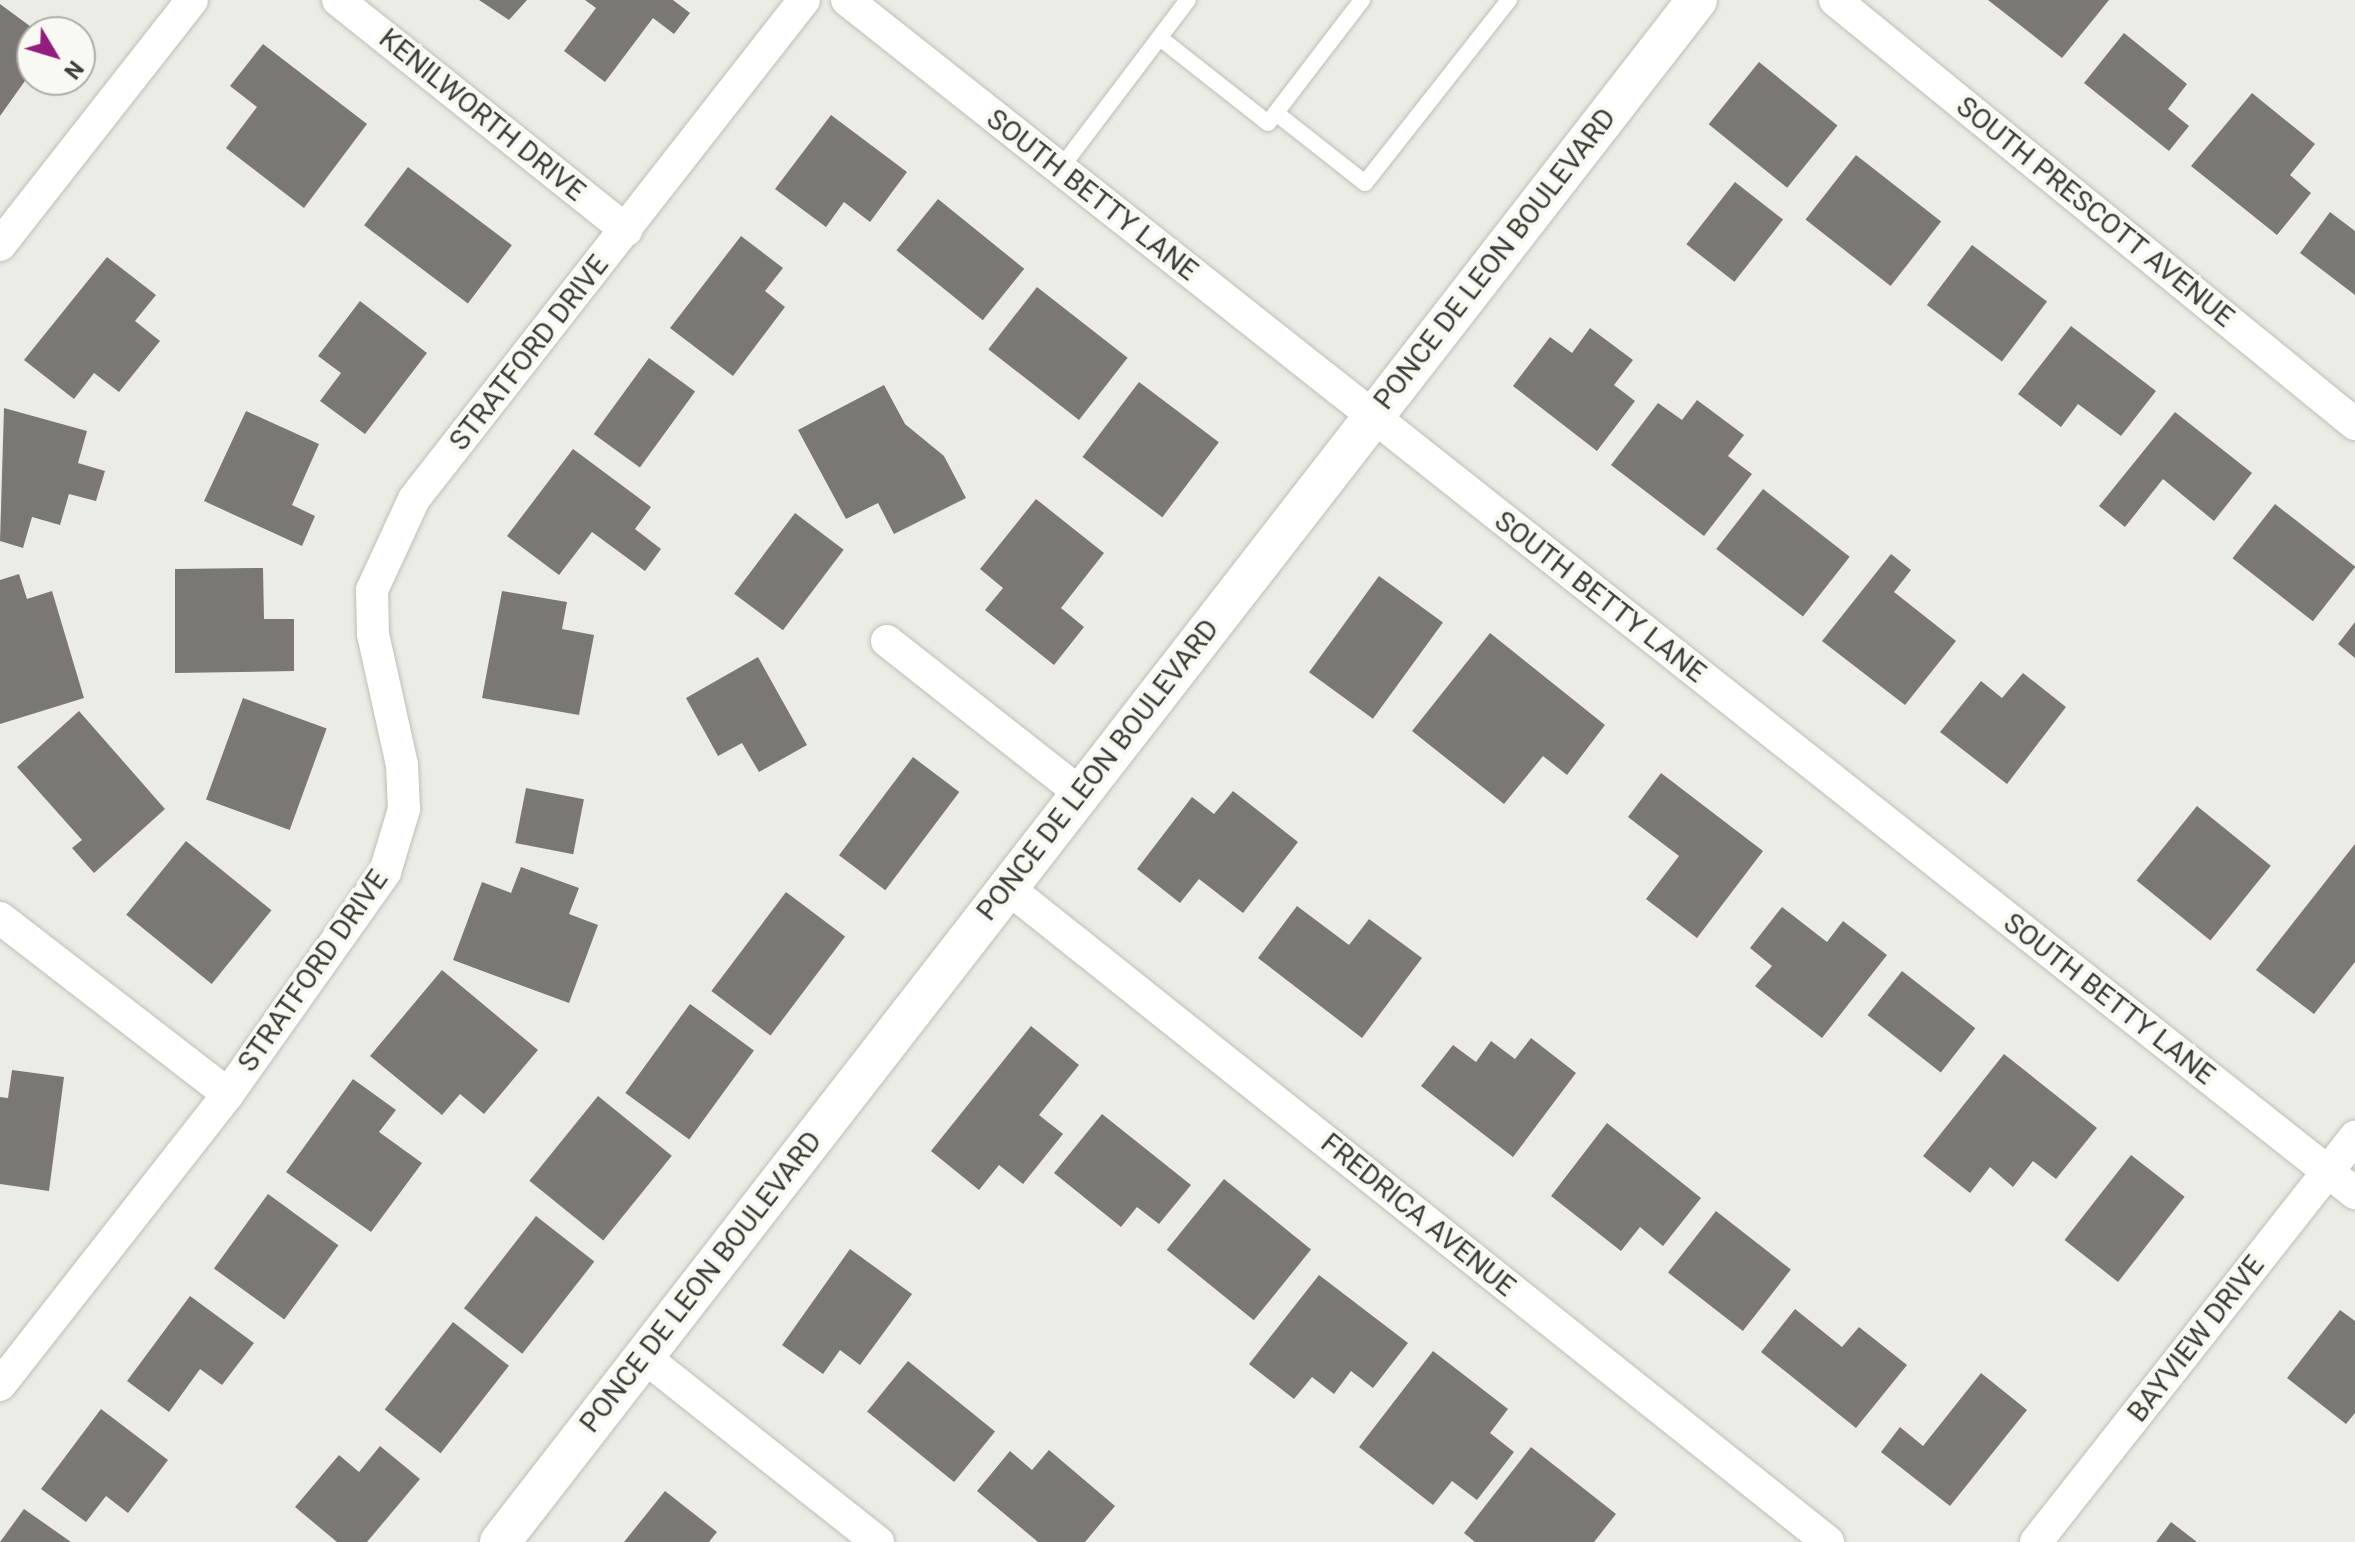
<!DOCTYPE html>
<html>
<head>
<meta charset="utf-8">
<style>
	body { margin:0 }
	#map { position:relative; width:2355px; height:1542px; overflow:hidden; background:#ecece6; font-family:Roboto,sans-serif }
	div>[style] { position:absolute }
	[style*='--x'] { left:calc(var(--x)*1px); top:calc(var(--y)*1px); width:calc(var(--w)*1px); rotate:calc(var(--a)*1deg) }
	.building>* { inset:0; background:#7b7874; transform-origin:0 0 }
	.roads { filter:drop-shadow(0 0 2px #bebeb8) drop-shadow(0 0 2px #bebeb8) }
	.service>* { height:16px; margin:-8px; padding:0 8px; transform-origin:8px; border-radius:8px; background:#fff }
	.minor>* { height:32px; margin:-16px; padding:0 16px; transform-origin:16px; border-radius:16px; background:#fff }
	.tertiary>* { height:40px; margin:-20px; padding:0 20px; transform-origin:20px; border-radius:20px; background:#fff }
	span { translate:-50% -50%; white-space:nowrap; text-align:center; line-height:1.15; -webkit-text-stroke:8px #f9f9f4; paint-order:stroke }
	.street-label { font-size:28px; color:#3d3d3a }
	.north { position:absolute; left:16px; top:16px; width:80px; height:80px; box-sizing:border-box; background:#f9f9f4; border:2px solid #aeaeaa; border-radius:50%; rotate:128deg; font-size:22px; font-weight:700; line-height:32px; text-align:center; color:#3d3d3a }
	.north::after { content:''; display:block; margin:auto; width:28px; height:36px; background:#931d7c; clip-path:polygon(50% 0,100% 100%,50% 72%,0 100%) }
</style>
</head>
<body>
<div id="map">
	<div class="building">
		<div style="clip-path:polygon(479px 0,527px 0,509px 20px)"></div>
		<div style="clip-path:polygon(585px 0,673px 0,690px 13px,674px 34px,653px 18px,605px 82px,564px 51px,596px 8px)"></div>
		<div style="clip-path:polygon(1988px 0,2109px 0,2062px 58px)"></div>
		<div style="clip-path:polygon(0 4px,38px 32px,32px 32px,32px 71px,0 116px)"></div>
		<div style="clip-path:polygon(2124px 33px,2187px 84px,2168px 109px,2189px 126px,2169px 151px,2084px 83px)"></div>
		<div style="clip-path:polygon(263px 44px,367px 124px,304px 208px,226px 148px,257px 107px,230px 86px)"></div>
		<div style="left:1759px;top:62px;width:101px;height:80px;rotate:39deg"></div>
		<div style="clip-path:polygon(2252px 93px,2315px 144px,2290px 175px,2311px 193px,2277px 235px,2191px 166px)"></div>
		<div style="clip-path:polygon(831px 115px,907px 172px,870px 222px,844px 202px,826px 227px,775px 189px)"></div>
		<div style="left:1856px;top:155px;width:108px;height:82px;rotate:38deg"></div>
		<div style="left:408px;top:167px;width:130px;height:73px;rotate:37deg"></div>
		<div style="left:1735px;top:182px;width:61px;height:79px;rotate:38deg"></div>
		<div style="left:938px;top:199px;width:111px;height:66px;rotate:39deg"></div>
		<div style="clip-path:polygon(2330px 212px,2355px 231px,2355px 295px,2300px 253px)"></div>
		<div style="clip-path:polygon(741px 236px,783px 268px,765px 291px,785px 307px,733px 376px,670px 328px)"></div>
		<div style="left:1972px;top:245px;width:94px;height:75px;rotate:37deg"></div>
		<div style="clip-path:polygon(107px 257px,156px 295px,135px 321px,160px 341px,119px 392px,94px 373px,74px 399px,24px 360px)"></div>
		<div style="left:1037px;top:287px;width:115px;height:79px;rotate:38deg"></div>
		<div style="clip-path:polygon(360px 301px,427px 353px,365px 434px,320px 401px,341px 373px,318px 356px)"></div>
		<div style="clip-path:polygon(2071px 326px,2156px 391px,2121px 436px,2078px 404px,2061px 427px,2018px 394px)"></div>
		<div style="clip-path:polygon(1590px 328px,1633px 360px,1614px 385px,1635px 401px,1597px 451px,1513px 386px,1550px 337px,1572px 353px)"></div>
		<div style="left:649px;top:358px;width:57px;height:94px;rotate:36deg"></div>
		<div style="left:1139px;top:382px;width:100px;height:94px;rotate:37deg"></div>
		<div style="clip-path:polygon(884px 385px,905px 424px,944px 456px,966px 498px,894px 534px,878px 503px,846px 519px,798px 430px)"></div>
		<div style="clip-path:polygon(1697px 400px,1744px 435px,1728px 456px,1752px 474px,1704px 536px,1611px 465px,1658px 403px,1682px 420px)"></div>
		<div style="clip-path:polygon(4px 408px,87px 431px,78px 463px,105px 471px,96px 501px,69px 494px,60px 525px,32px 517px,23px 548px,0 541px)"></div>
		<div style="clip-path:polygon(246px 411px,319px 444px,292px 505px,315px 516px,302px 546px,204px 501px)"></div>
		<div style="clip-path:polygon(2175px 412px,2252px 473px,2214px 521px,2163px 479px,2125px 527px,2099px 506px)"></div>
		<div style="clip-path:polygon(573px 449px,651px 507px,635px 529px,661px 549px,645px 571px,592px 532px,559px 575px,507px 536px)"></div>
		<div style="left:1763px;top:489px;width:110px;height:76px;rotate:38deg"></div>
		<div style="clip-path:polygon(1036px 499px,1104px 553px,1061px 608px,1084px 627px,1054px 665px,985px 610px,1003px 588px,980px 569px)"></div>
		<div style="left:2275px;top:504px;width:102px;height:69px;rotate:38deg"></div>
		<div style="left:795px;top:513px;width:61px;height:101px;rotate:37deg"></div>
		<div style="clip-path:polygon(1891px 554px,1911px 570px,1894px 592px,1956px 641px,1905px 705px,1822px 641px)"></div>
		<div style="clip-path:polygon(263px 568px,264px 619px,294px 619px,294px 671px,175px 673px,175px 569px)"></div>
		<div style="clip-path:polygon(19px 574px,27px 599px,52px 591px,84px 698px,0 724px,0 580px)"></div>
		<div style="left:1379px;top:576px;width:79px;height:119px;rotate:36deg"></div>
		<div style="clip-path:polygon(502px 591px,567px 602px,562px 629px,594px 635px,579px 715px,482px 698px)"></div>
		<div style="clip-path:polygon(2355px 622px,2355px 658px,2338px 644px)"></div>
		<div style="clip-path:polygon(1490px 633px,1605px 725px,1567px 775px,1543px 756px,1504px 804px,1412px 731px)"></div>
		<div style="clip-path:polygon(758px 657px,807px 745px,759px 772px,742px 743px,718px 756px,686px 698px)"></div>
		<div style="clip-path:polygon(2023px 673px,2066px 707px,2007px 784px,1940px 732px,1981px 681px,2002px 698px)"></div>
		<div style="left:243px;top:698px;width:89px;height:108px;rotate:20deg"></div>
		<div style="clip-path:polygon(79px 711px,165px 809px,94px 873px,72px 848px,82px 840px,17px 767px)"></div>
		<div style="left:913px;top:757px;width:58px;height:123px;rotate:37deg"></div>
		<div style="clip-path:polygon(1661px 773px,1763px 851px,1697px 938px,1646px 899px,1679px 856px,1628px 817px)"></div>
		<div style="left:526px;top:788px;width:59px;height:56px;rotate:11deg"></div>
		<div style="clip-path:polygon(1233px 791px,1298px 842px,1243px 913px,1199px 879px,1180px 903px,1137px 869px,1192px 797px,1214px 814px)"></div>
		<div style="left:2197px;top:806px;width:95px;height:96px;rotate:39deg"></div>
		<div style="left:186px;top:841px;width:110px;height:95px;rotate:39deg"></div>
		<div style="clip-path:polygon(2355px 844px,2355px 962px,2314px 1014px,2256px 970px)"></div>
		<div style="clip-path:polygon(521px 867px,579px 888px,569px 914px,598px 925px,569px 1003px,453px 960px,482px 882px,511px 893px)"></div>
		<div style="left:786px;top:892px;width:74px;height:124px;rotate:37deg"></div>
		<div style="clip-path:polygon(1297px 906px,1349px 945px,1369px 919px,1422px 958px,1362px 1038px,1258px 958px)"></div>
		<div style="clip-path:polygon(1782px 907px,1827px 942px,1843px 921px,1887px 955px,1822px 1038px,1755px 986px,1772px 966px,1750px 948px)"></div>
		<div style="clip-path:polygon(442px 970px,538px 1050px,484px 1114px,460px 1094px,442px 1115px,370px 1056px)"></div>
		<div style="left:1902px;top:971px;width:93px;height:56px;rotate:38deg"></div>
		<div style="left:690px;top:1004px;width:79px;height:110px;rotate:36deg"></div>
		<div style="clip-path:polygon(1031px 1026px,1079px 1065px,1039px 1115px,1063px 1134px,1023px 1184px,999px 1165px,979px 1190px,931px 1151px)"></div>
		<div style="clip-path:polygon(1531px 1038px,1576px 1073px,1513px 1157px,1421px 1086px,1453px 1045px,1476px 1062px,1491px 1041px,1515px 1059px)"></div>
		<div style="clip-path:polygon(2004px 1054px,2097px 1128px,2056px 1179px,2033px 1161px,2013px 1187px,1990px 1167px,1970px 1193px,1923px 1156px)"></div>
		<div style="clip-path:polygon(12px 1070px,64px 1077px,49px 1191px,0 1184px,0 1097px,8px 1098px)"></div>
		<div style="clip-path:polygon(353px 1079px,396px 1110px,379px 1132px,422px 1163px,371px 1232px,286px 1172px)"></div>
		<div style="left:598px;top:1096px;width:95px;height:109px;rotate:39deg"></div>
		<div style="clip-path:polygon(1102px 1114px,1191px 1185px,1159px 1224px,1137px 1207px,1121px 1227px,1054px 1173px)"></div>
		<div style="clip-path:polygon(1607px 1123px,1701px 1198px,1663px 1246px,1640px 1227px,1621px 1251px,1551px 1196px)"></div>
		<div style="left:2131px;top:1155px;width:68px;height:108px;rotate:38deg"></div>
		<div style="left:1224px;top:1179px;width:112px;height:91px;rotate:39deg"></div>
		<div style="left:268px;top:1194px;width:87px;height:92px;rotate:36deg"></div>
		<div style="left:1716px;top:1211px;width:95px;height:78px;rotate:38deg"></div>
		<div style="left:536px;top:1216px;width:74px;height:117px;rotate:38deg"></div>
		<div style="clip-path:polygon(850px 1249px,912px 1294px,860px 1365px,840px 1350px,823px 1374px,782px 1345px)"></div>
		<div style="clip-path:polygon(1319px 1275px,1408px 1343px,1373px 1388px,1351px 1371px,1334px 1394px,1312px 1377px,1294px 1399px,1249px 1364px)"></div>
		<div style="clip-path:polygon(190px 1296px,254px 1343px,222px 1385px,200px 1369px,169px 1412px,127px 1381px)"></div>
		<div style="clip-path:polygon(1795px 1309px,1842px 1347px,1859px 1327px,1907px 1365px,1856px 1428px,1761px 1352px)"></div>
		<div style="clip-path:polygon(2340px 1310px,2355px 1321px,2355px 1413px,2346px 1424px,2287px 1378px)"></div>
		<div style="left:453px;top:1322px;width:71px;height:111px;rotate:38deg"></div>
		<div style="clip-path:polygon(1433px 1351px,1508px 1409px,1490px 1433px,1514px 1452px,1477px 1500px,1452px 1481px,1433px 1505px,1359px 1447px)"></div>
		<div style="left:908px;top:1361px;width:112px;height:65px;rotate:39deg"></div>
		<div style="clip-path:polygon(1981px 1373px,2027px 1410px,1950px 1506px,1881px 1452px,1900px 1427px,1923px 1446px)"></div>
		<div style="clip-path:polygon(101px 1409px,168px 1460px,128px 1513px,106px 1496px,86px 1522px,41px 1489px)"></div>
		<div style="clip-path:polygon(380px 1446px,420px 1479px,367px 1542px,337px 1542px,295px 1507px,339px 1455px,359px 1472px)"></div>
		<div style="clip-path:polygon(1531px 1447px,1616px 1514px,1594px 1542px,1475px 1542px,1464px 1533px)"></div>
		<div style="clip-path:polygon(1049px 1450px,1115px 1506px,1085px 1542px,1038px 1542px,977px 1491px,1010px 1451px,1032px 1470px)"></div>
		<div style="clip-path:polygon(665px 1491px,717px 1532px,709px 1542px,624px 1542px)"></div>
		<div style="clip-path:polygon(24px 1509px,71px 1542px,0 1542px)"></div>
		<div style="clip-path:polygon(2171px 1522px,2197px 1542px,2156px 1542px)"></div>
	</div>
	<div class="roads">
		<div class="service">
			<div style="--x:1160;--y:38;--w:137;--a:38.2"></div>
			<div style="--x:1268;--y:123;--w:155;--a:-52.6"></div>
			<div style="--x:1276;--y:113;--w:113;--a:38.2"></div>
			<div style="--x:1365;--y:183;--w:233;--a:-51.8"></div>
			<div style="--x:1060;--y:169;--w:212;--a:-52.9"></div>
		</div>
		<div class="minor">
			<div style="--x:338;--y:0;--w:369;--a:38.6"></div>
			<div style="--x:847;--y:0;--w:1923;--a:38.35"></div>
			<div style="--x:1835;--y:0;--w:671;--a:39.19"></div>
			<div style="--x:0;--y:245;--w:311;--a:-51.9"></div>
			<div style="--x:887;--y:641;--w:244;--a:38.2"></div>
			<div style="--x:1008;--y:888;--w:1049;--a:38.57"></div>
			<div style="--x:0;--y:918;--w:288;--a:37.7"></div>
			<div style="--x:643;--y:1356;--w:300;--a:38.4"></div>
			<div style="--x:0;--y:1385;--w:370;--a:-51.9"></div>
			<div style="--x:228;--y:1094;--w:272;--a:-54.7"></div>
			<div style="--x:385;--y:872;--w:66;--a:-73.2"></div>
			<div style="--x:404;--y:809;--w:44;--a:-92.6"></div>
			<div style="--x:402;--y:765;--w:134;--a:-102.5"></div>
			<div style="--x:373;--y:634;--w:44;--a:-91.3"></div>
			<div style="--x:372;--y:590;--w:100;--a:-65.2"></div>
			<div style="--x:414;--y:499;--w:633;--a:-51.99"></div>
			<div style="--x:2036;--y:1542;--w:516;--a:-51.77"></div>
		</div>
		<div class="tertiary">
			<div style="--x:500;--y:1542;--w:1952;--a:-52.18"></div>
		</div>
	</div>
	<div class="street-label">
		<span style="left:482px;top:115px;rotate:39deg">KENILWORTH DRIVE</span>
		<span style="left:1092px;top:195px;rotate:38deg">SOUTH BETTY LANE</span>
		<span style="left:2095px;top:212px;rotate:39deg">SOUTH PRESCOTT AVENUE</span>
		<span style="left:1495px;top:259px;rotate:-52deg">PONCE DE LEON BOULEVARD</span>
		<span style="left:529px;top:353px;rotate:-52deg">STRATFORD DRIVE</span>
		<span style="left:1600px;top:597px;rotate:38deg">SOUTH BETTY LANE</span>
		<span style="left:1098px;top:770px;rotate:-52deg">PONCE DE LEON BOULEVARD</span>
		<span style="left:313px;top:971px;rotate:-55deg">STRATFORD DRIVE</span>
		<span style="left:2109px;top:999px;rotate:38deg">SOUTH BETTY LANE</span>
		<span style="left:1418px;top:1215px;rotate:39deg">FREDRICA AVENUE</span>
		<span style="left:701px;top:1282px;rotate:-52deg">PONCE DE LEON BOULEVARD</span>
		<span style="left:2196px;top:1339px;rotate:-52deg">BAYVIEW DRIVE</span>
	</div>
	<div class="north">N</div>
</div>
</body>
</html>
